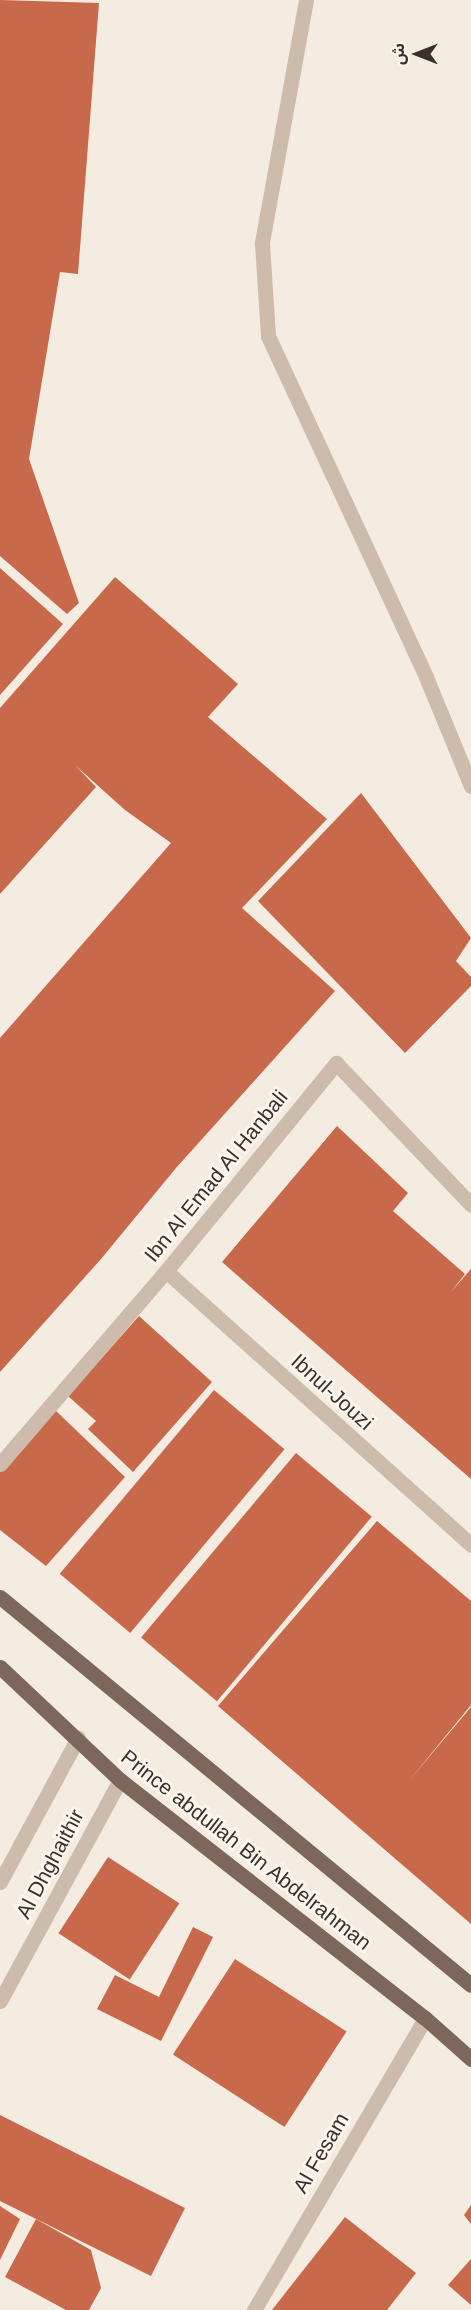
<!DOCTYPE html>
<html>
<head>
<meta charset="utf-8">
<style>
	body { margin:0 }
	#map { position:relative; width:471px; height:2310px; overflow:hidden; background:#f4ebe1; font-family:Arial,"Noto Sans Arabic",sans-serif }
	div>[style] { position:absolute }
	[style*='--x'] { left:calc(var(--x)*1px); top:calc(var(--y)*1px); width:calc(var(--w)*1px); rotate:calc(var(--a)*1deg) }
	.building>* { inset:0; background:#c8694b; transform-origin:0 0 }
	.minor>* { height:15px; margin:-7.5px; padding:0 7.5px; transform-origin:7.5px; border-radius:7.5px; background:#cdbbac }
	.major>* { height:15px; margin:-7.5px; padding:0 7.5px; transform-origin:7.5px; border-radius:7.5px; background:#7d675c }
	span { translate:-50% -50%; white-space:nowrap; text-align:center; line-height:1.15; -webkit-text-stroke:6px #fbf5ee; paint-order:stroke }
	.street-label { font-size:21px; color:#3b302b }
	.north { position:absolute; left:387px; top:24px; width:60px; height:60px; -webkit-text-stroke:4px #fbf5ee; paint-order:stroke; rotate:270deg; font-size:16px; font-weight:700; line-height:24px; text-align:center; color:#3b302b }
	.north::after { content:''; display:block; margin:auto; width:21px; height:27px; background:#3b302b; clip-path:polygon(50% 0,100% 100%,50% 72%,0 100%) }
</style>
</head>
<body>
<div id="map">
	<div class="building">
		<div style="clip-path:polygon(0 0,99px 3px,78px 274px,60px 272px,29px 459px,79px 603px,67px 614px,0 556px)"></div>
		<div style="clip-path:polygon(0 568px,63px 624px,0 695px)"></div>
		<div style="clip-path:polygon(115px 577px,238px 684px,208px 717px,327px 819px,242px 908px,335px 991px,176px 1168px,101px 1259px,0 1372px,0 1038px,171px 843px,125px 810px,76px 766px,96px 787px,0 894px,0 708px)"></div>
		<div style="clip-path:polygon(361px 793px,471px 938px,456px 961px,471px 977px,471px 986px,405px 1053px,258px 901px)"></div>
		<div style="clip-path:polygon(337px 1126px,408px 1193px,393px 1211px,465px 1274px,450px 1293px,471px 1269px,471px 1479px,222px 1262px)"></div>
		<div style="clip-path:polygon(139px 1316px,212px 1382px,133px 1472px,88px 1429px,96px 1421px,68px 1396px)"></div>
		<div style="left:214px;top:1390px;width:92px;height:240px;rotate:40deg"></div>
		<div style="clip-path:polygon(55px 1410px,125px 1477px,46px 1566px,0 1530px,0 1470px)"></div>
		<div style="left:296px;top:1453px;width:99px;height:241px;rotate:40deg"></div>
		<div style="clip-path:polygon(377px 1521px,471px 1601px,471px 1705px,408px 1782px,471px 1707px,471px 1924px,218px 1706px)"></div>
		<div style="left:108px;top:1857px;width:85px;height:91px;rotate:33deg"></div>
		<div style="clip-path:polygon(193px 1927px,213px 1937px,161px 2041px,97px 2009px,115px 1975px,159px 1997px)"></div>
		<div style="left:235px;top:1959px;width:133px;height:114px;rotate:33deg"></div>
		<div style="clip-path:polygon(0 2115px,185px 2208px,151px 2276px,0 2201px)"></div>
		<div style="clip-path:polygon(471px 2205px,471px 2224px,464px 2215px)"></div>
		<div style="clip-path:polygon(0 2206px,20px 2219px,0 2260px)"></div>
		<div style="clip-path:polygon(345px 2217px,416px 2273px,387px 2310px,272px 2310px)"></div>
		<div style="clip-path:polygon(36px 2219px,91px 2250px,101px 2288px,89px 2310px,66px 2310px,5px 2277px)"></div>
		<div style="clip-path:polygon(471px 2259px,471px 2305px,448px 2285px)"></div>
	</div>
	<div class="minor">
		<div style="--x:306;--y:0;--w:247;--a:100.3"></div>
		<div style="--x:262;--y:243;--w:93;--a:86.3"></div>
		<div style="--x:268;--y:336;--w:376;--a:65.1"></div>
		<div style="--x:426;--y:677;--w:118;--a:67.6"></div>
		<div style="--x:166;--y:1271;--w:410;--a:41.9"></div>
		<div style="--x:0;--y:1464;--w:255;--a:-49.3"></div>
		<div style="--x:166;--y:1271;--w:269;--a:-50.7"></div>
		<div style="--x:336;--y:1063;--w:196;--a:46.4"></div>
		<div style="--x:0;--y:1882;--w:164;--a:-61.6"></div>
		<div style="--x:0;--y:2001;--w:251;--a:-61.5"></div>
		<div style="--x:254;--y:2310;--w:338;--a:-59.6"></div>
	</div>
	<div class="major">
		<div style="--x:0;--y:1597;--w:610;--a:39.48"></div>
		<div style="--x:0;--y:1667;--w:165;--a:43.3"></div>
		<div style="--x:120;--y:1780;--w:387;--a:38"></div>
		<div style="--x:425;--y:2018;--w:62;--a:41.7"></div>
	</div>
	<div class="street-label">
		<span style="left:216px;top:1176px;rotate:-51deg">Ibn Al Emad Al Hanbali</span>
		<span style="left:332px;top:1392px;rotate:42deg">Ibnul-Jouzi</span>
		<span style="left:246px;top:1850px;rotate:38deg">Prince abdullah Bin Abdelrahman</span>
		<span style="left:50px;top:1864px;rotate:-62deg">Al Dhghaithir</span>
		<span style="left:321px;top:2153px;rotate:-60deg">Al Fesam</span>
	</div>
	<div class="north">ش</div>
</div>
</body>
</html>
